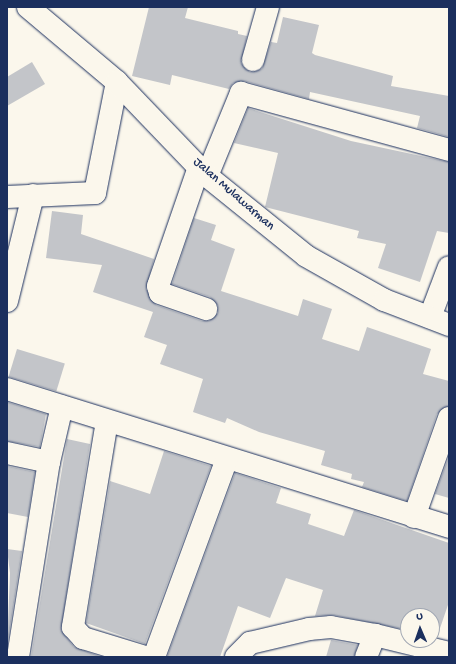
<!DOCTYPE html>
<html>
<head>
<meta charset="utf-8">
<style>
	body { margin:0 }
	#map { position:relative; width:456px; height:664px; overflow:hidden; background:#fbf7ec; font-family:"Gochi Hand",sans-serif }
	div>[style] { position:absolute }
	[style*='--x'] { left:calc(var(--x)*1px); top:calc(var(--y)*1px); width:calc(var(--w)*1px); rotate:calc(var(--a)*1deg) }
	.building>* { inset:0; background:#c3c5c9; transform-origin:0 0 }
	.roads { filter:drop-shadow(0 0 1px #1b2f5e) drop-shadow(0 0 1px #1b2f5e) }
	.street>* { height:22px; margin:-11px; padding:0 11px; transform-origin:11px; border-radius:11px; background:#fbf7ec }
	.secondary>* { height:22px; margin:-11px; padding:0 11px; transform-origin:11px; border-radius:11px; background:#fbf7ec }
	span { translate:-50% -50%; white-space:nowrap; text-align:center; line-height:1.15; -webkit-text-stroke:3px #fbf7ec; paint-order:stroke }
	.street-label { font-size:13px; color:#1b2f5e }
	.frame { position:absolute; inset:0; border:8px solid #1b2f5e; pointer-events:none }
	.north { position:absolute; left:400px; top:608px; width:40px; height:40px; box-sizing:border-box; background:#fbf7ec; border:1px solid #a1a7b3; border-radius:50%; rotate:358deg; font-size:11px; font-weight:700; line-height:16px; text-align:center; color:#1b2f5e }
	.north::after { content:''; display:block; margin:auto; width:14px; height:18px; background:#1b2f5e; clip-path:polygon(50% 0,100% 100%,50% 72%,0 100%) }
</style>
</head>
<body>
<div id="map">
	<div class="building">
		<div style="clip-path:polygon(149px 7px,188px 7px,185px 18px,238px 31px,238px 34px,247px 36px,241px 63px,250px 72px,262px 69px,271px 42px,277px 43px,283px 17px,319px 25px,312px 53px,315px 55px,393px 76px,391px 86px,449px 96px,449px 137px,417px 128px,420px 116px,310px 92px,309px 99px,244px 81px,233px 83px,229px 89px,172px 75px,170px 85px,132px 76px)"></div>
		<div style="clip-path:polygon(32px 62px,45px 84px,7px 106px,7px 77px)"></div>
		<div style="clip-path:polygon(248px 108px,351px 141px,449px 162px,449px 233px,437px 231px,420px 282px,378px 268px,386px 244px,357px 238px,359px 231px,265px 207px,278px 153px,234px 143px)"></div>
		<div style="clip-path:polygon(52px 211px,83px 215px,81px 234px,154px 259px,146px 289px,156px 305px,202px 321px,209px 321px,218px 313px,218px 306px,210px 297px,172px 284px,194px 218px,216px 225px,211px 240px,235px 249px,221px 291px,298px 316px,303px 299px,332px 309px,322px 339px,359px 351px,367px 327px,431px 349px,423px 374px,449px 381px,449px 406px,437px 414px,407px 501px,362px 487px,364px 482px,351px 479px,352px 474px,321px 465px,325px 451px,259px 432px,227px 418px,225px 423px,193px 412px,203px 379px,160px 364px,167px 345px,144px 337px,153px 312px,93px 292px,102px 265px,46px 258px)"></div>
		<div style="left:17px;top:349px;width:50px;height:29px;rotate:17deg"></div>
		<div style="clip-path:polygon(7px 402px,46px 414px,40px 447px,7px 441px)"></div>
		<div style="clip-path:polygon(67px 439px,90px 444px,61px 630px,74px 647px,102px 657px,31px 657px)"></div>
		<div style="clip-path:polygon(164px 451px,211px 466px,145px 644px,86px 623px,110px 481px,150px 494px)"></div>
		<div style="clip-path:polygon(449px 456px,449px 498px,435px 494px)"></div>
		<div style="clip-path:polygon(7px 466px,35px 472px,28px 517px,7px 513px)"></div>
		<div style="clip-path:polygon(235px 473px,281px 488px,276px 503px,311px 514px,308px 524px,344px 536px,354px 510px,449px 543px,449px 602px,437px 637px,432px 636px,432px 616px,408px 616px,408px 630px,333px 615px,315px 616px,323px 590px,286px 578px,270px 618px,238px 606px,220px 657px,167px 657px)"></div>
		<div style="clip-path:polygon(7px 549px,22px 551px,7px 647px,10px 573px)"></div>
		<div style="clip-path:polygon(331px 640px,358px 645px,354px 657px,326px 657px)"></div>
	</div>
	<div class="roads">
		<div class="street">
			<div style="--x:253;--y:60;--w:55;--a:-74.2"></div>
			<div style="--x:199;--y:167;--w:126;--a:109"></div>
			<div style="--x:158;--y:286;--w:7;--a:74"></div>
			<div style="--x:160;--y:293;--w:49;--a:19.2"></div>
			<div style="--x:207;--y:176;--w:90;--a:-67.7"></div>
			<div style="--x:241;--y:93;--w:216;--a:15.3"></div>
			<div style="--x:7;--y:197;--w:88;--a:-2.6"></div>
			<div style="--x:95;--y:193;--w:113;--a:-78.8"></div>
			<div style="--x:7;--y:301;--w:109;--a:-76.2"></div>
			<div style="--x:430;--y:317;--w:53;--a:-69.2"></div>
			<div style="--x:7;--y:389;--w:463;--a:17.3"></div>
			<div style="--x:107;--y:421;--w:209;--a:99.4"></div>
			<div style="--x:73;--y:627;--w:15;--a:48"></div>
			<div style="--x:83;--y:638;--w:65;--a:17"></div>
			<div style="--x:7;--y:453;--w:43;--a:12.1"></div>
			<div style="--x:49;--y:462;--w:57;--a:-76.9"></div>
			<div style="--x:414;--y:517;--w:105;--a:-70.5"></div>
			<div style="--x:18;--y:657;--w:197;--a:-81"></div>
			<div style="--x:154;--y:657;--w:211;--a:-69.8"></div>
			<div style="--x:236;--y:657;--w:20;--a:-45"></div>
			<div style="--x:250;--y:643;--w:61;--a:-13.3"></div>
			<div style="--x:309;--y:629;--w:22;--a:-5"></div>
			<div style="--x:331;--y:627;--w:45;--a:10.3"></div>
			<div style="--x:366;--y:657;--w:24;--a:-68"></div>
			<div style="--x:375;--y:635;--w:76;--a:13.7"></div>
		</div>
		<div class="secondary">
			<div style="--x:28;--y:7;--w:116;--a:40.1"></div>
			<div style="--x:117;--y:82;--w:130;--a:46.2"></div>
			<div style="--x:207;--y:176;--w:127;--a:38.9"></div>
			<div style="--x:306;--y:256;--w:90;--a:29.4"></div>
			<div style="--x:384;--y:300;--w:70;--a:21"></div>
		</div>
	</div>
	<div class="street-label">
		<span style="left:233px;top:195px;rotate:41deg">Jalan Mulawarman</span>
	</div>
	<div class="frame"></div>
	<div class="north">U</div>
</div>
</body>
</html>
